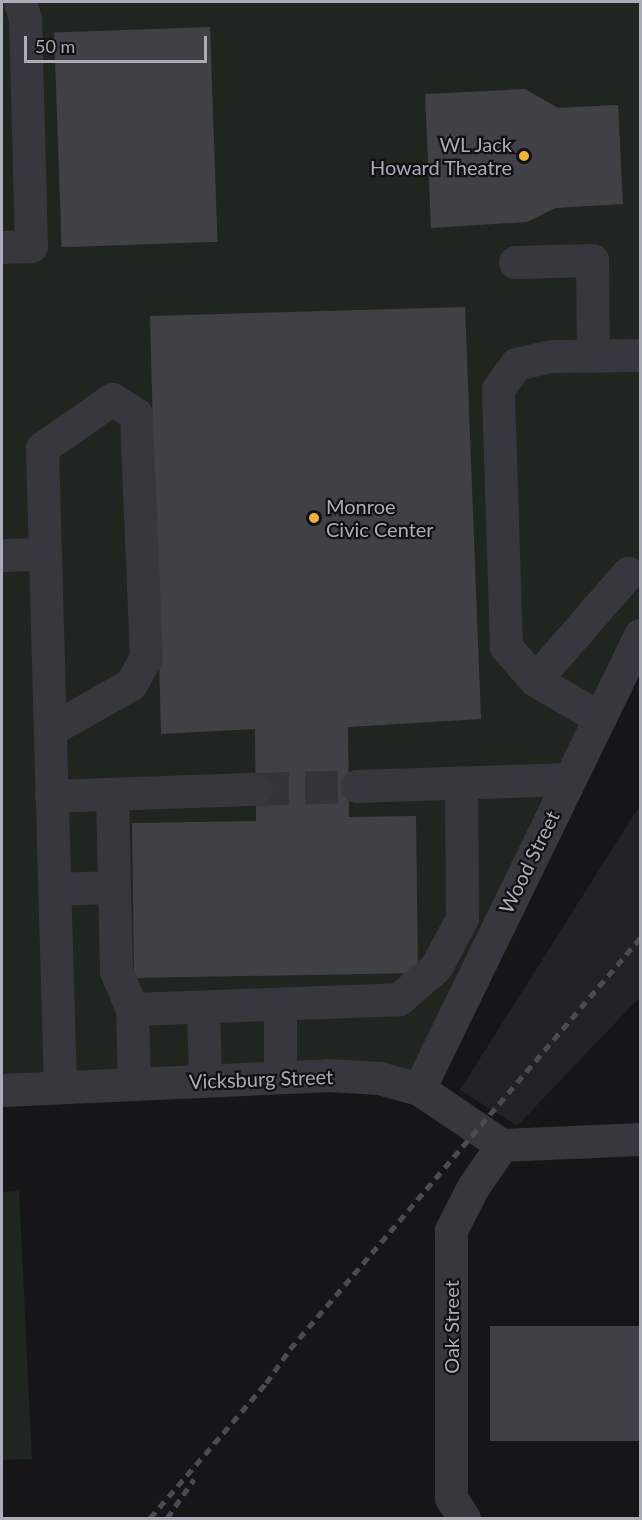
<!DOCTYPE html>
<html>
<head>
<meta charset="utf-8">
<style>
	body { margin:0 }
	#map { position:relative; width:642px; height:1520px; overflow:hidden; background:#161618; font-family:Lato,sans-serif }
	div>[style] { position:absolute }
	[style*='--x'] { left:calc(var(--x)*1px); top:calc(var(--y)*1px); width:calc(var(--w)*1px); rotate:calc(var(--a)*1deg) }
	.built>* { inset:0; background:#222225 }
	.green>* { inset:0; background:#1e261f }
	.building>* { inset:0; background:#404145; transform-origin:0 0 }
	.minor-tunnel>* { height:33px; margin-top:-16.5px; transform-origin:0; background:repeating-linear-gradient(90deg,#333438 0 33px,transparent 0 49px) }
	.minor>* { height:33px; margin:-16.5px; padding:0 16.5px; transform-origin:16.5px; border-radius:16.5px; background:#37383d }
	.rail>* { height:4.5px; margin-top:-2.25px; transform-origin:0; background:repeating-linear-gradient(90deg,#4a4c52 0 8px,transparent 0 14px) }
	.dots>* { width:16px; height:16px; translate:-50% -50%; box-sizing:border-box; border:3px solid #111113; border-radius:50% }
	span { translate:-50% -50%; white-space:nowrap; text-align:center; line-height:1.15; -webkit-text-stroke:4.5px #111113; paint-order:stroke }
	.poi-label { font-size:20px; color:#a8adb8 }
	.right { translate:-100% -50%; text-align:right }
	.left { translate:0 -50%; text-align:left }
	.street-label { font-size:20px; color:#a8adb8 }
	.frame { position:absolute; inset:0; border:3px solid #a8adb8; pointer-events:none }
	.scale { position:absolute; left:24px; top:36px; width:183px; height:27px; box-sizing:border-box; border:3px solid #a8adb8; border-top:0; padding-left:8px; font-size:18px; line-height:21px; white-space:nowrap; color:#a8adb8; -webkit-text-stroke:4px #111113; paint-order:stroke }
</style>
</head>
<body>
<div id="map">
	<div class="built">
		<div style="clip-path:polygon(640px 805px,640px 997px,517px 1126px,460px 1090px)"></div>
	</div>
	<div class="green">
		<div style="clip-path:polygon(2px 2px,640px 2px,640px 635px,419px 1089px,2px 1090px)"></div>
		<div style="clip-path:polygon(19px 1191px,32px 1459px,2px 1460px,2px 1192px)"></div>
	</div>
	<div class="building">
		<div style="left:210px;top:27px;width:215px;height:156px;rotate:88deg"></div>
		<div style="clip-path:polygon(525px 89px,558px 108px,618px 105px,623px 204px,555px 208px,527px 222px,431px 228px,425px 94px)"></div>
		<div style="clip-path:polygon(465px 307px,481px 719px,348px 727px,349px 817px,416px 816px,418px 973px,134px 978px,132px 823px,256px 821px,255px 729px,161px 734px,150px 316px)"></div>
		<div style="left:640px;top:1326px;width:115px;height:150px;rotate:90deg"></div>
	</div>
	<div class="minor-tunnel">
		<div style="--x:256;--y:789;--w:101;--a:-1.7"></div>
	</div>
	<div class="minor">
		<div style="--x:2;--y:247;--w:29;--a:-2"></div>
		<div style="--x:31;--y:246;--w:227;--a:-91.5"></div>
		<div style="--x:25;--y:19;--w:18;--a:-106"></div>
		<div style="--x:515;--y:262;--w:77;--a:-1.5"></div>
		<div style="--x:592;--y:260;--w:96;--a:89.4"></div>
		<div style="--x:2;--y:555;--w:43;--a:-1.3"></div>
		<div style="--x:535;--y:680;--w:142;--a:-49"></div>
		<div style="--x:600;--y:718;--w:75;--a:-149.7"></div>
		<div style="--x:535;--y:680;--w:44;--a:-131.3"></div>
		<div style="--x:506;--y:647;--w:258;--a:-91.8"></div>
		<div style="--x:498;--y:389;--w:31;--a:-54"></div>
		<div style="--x:516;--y:364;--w:37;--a:-13"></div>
		<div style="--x:552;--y:356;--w:88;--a:-0.7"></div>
		<div style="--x:50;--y:730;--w:93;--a:-29.6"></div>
		<div style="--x:131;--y:684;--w:31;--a:-61"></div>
		<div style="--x:146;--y:657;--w:243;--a:-92.4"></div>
		<div style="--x:136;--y:414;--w:28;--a:-148"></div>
		<div style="--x:112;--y:399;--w:85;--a:145"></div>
		<div style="--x:42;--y:448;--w:502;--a:88.4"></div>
		<div style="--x:56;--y:950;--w:137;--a:88.3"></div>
		<div style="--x:357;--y:786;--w:213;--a:-1.9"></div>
		<div style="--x:112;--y:794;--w:177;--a:88.7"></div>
		<div style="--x:116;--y:971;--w:41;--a:67.2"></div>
		<div style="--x:51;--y:796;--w:205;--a:-2"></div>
		<div style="--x:54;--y:889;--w:60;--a:-1.9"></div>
		<div style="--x:280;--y:1004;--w:73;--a:90"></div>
		<div style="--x:203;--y:1007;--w:73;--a:88.4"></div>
		<div style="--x:134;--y:1084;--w:75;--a:-91.5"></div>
		<div style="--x:132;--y:1009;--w:267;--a:-2.1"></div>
		<div style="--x:399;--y:999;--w:49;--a:-40.9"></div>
		<div style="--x:436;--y:967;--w:55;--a:-62"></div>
		<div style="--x:462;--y:918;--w:136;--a:-90.4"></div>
		<div style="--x:419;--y:1089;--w:505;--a:-64.04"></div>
		<div style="--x:2;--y:1090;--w:325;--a:-2.6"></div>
		<div style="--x:327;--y:1075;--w:52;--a:3.3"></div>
		<div style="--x:379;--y:1078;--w:41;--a:15.4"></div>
		<div style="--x:419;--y:1089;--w:100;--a:34"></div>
		<div style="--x:502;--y:1145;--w:138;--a:-2.5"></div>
		<div style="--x:464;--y:1518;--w:24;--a:-123"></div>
		<div style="--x:451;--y:1498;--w:268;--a:-90"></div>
		<div style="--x:451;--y:1230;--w:48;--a:-62.9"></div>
		<div style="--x:473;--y:1187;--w:51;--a:-55.4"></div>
	</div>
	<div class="rail">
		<div style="--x:150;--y:1518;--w:178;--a:-49.3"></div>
		<div style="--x:266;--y:1383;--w:42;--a:-54.8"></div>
		<div style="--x:290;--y:1349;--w:540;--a:-49.58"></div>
		<div style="--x:167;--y:1518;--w:47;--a:-55.3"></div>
	</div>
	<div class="dots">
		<div style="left:524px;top:156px;background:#f2b134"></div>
		<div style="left:314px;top:518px;background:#f2b134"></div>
	</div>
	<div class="poi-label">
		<span class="right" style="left:512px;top:156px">WL Jack<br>Howard Theatre</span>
		<span class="left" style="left:326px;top:518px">Monroe<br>Civic Center</span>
	</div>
	<div class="street-label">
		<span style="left:529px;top:862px;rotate:-64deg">Wood Street</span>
		<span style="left:261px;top:1079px;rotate:-2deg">Vicksburg Street</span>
		<span style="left:451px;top:1327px;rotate:-90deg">Oak Street</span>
	</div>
	<div class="frame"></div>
	<div class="scale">50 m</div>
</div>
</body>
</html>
